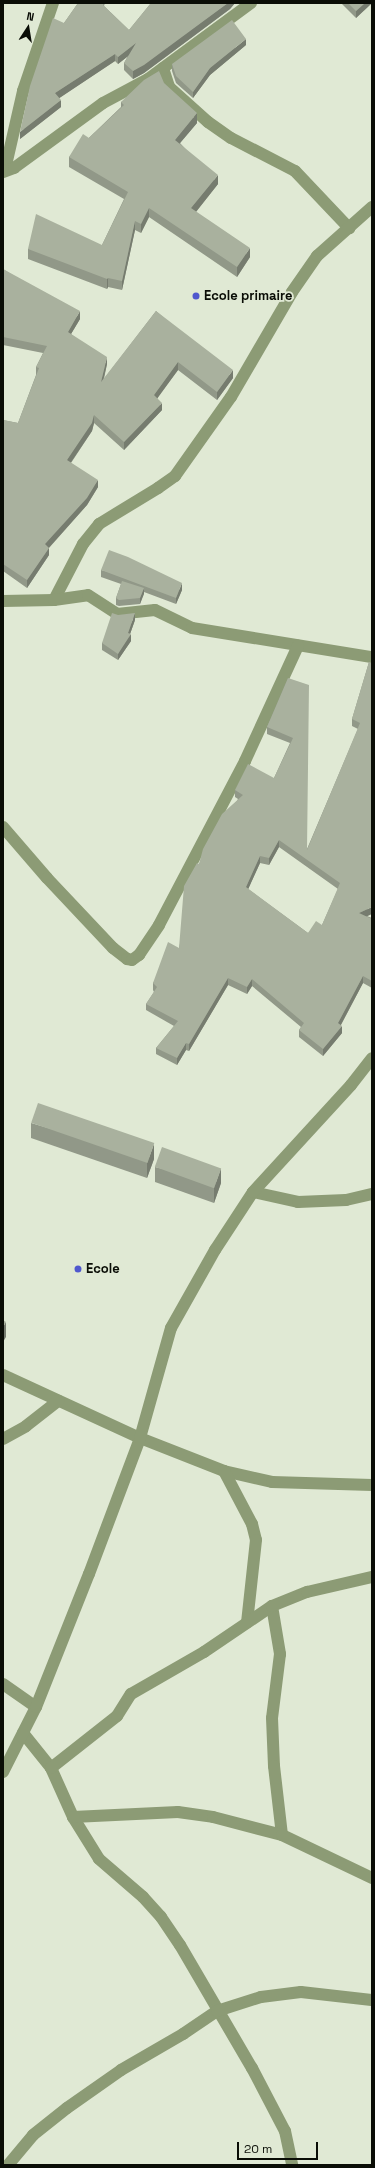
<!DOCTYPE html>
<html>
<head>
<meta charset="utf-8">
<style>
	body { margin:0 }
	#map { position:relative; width:375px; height:2168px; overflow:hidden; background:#e0e9d4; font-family:"Space Grotesk",sans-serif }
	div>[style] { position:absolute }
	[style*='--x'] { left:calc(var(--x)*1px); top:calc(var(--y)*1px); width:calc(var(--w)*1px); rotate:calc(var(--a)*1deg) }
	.street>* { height:12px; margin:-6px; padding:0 6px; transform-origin:6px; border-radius:6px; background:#8c9b75 }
	.wall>* { inset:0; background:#919888 }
	.shaded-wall>* { inset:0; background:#767c6f }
	.building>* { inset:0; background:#a9b19e; transform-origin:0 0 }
	.dots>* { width:11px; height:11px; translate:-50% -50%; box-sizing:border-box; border:2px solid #e0e9d4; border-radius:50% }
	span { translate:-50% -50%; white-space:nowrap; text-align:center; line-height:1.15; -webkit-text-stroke:3.5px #e0e9d4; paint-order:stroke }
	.poi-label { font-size:13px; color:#0a0d06; font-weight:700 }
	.left { translate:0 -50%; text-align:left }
	.frame { position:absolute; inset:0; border:4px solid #0a0d06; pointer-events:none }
	.north { position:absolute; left:8px; top:8px; width:40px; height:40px; -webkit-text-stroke:3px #e0e9d4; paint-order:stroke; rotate:12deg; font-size:11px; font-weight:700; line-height:16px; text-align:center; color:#0a0d06 }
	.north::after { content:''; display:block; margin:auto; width:14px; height:18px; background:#0a0d06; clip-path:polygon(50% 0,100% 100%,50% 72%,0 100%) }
	.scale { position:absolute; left:237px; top:2142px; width:81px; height:18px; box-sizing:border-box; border:2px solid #0a0d06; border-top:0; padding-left:5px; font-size:12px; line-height:14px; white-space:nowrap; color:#0a0d06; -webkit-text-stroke:3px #e0e9d4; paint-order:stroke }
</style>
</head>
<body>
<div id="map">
	<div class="street">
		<div style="--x:163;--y:68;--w:20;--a:72"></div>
		<div style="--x:169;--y:87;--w:52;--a:41.9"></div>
		<div style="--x:208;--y:122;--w:28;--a:35"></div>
		<div style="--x:231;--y:138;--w:72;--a:27.3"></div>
		<div style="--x:295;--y:171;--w:79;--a:46.5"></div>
		<div style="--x:7;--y:161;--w:72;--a:-77.1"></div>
		<div style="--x:23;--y:91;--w:93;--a:-71.2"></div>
		<div style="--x:3;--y:172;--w:12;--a:-20"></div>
		<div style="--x:14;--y:168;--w:110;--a:-36.1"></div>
		<div style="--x:103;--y:103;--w:51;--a:-28.1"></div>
		<div style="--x:148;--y:79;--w:128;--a:-36.4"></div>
		<div style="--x:54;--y:600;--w:63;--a:-62.6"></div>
		<div style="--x:83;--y:544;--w:26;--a:-51"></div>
		<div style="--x:99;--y:524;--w:69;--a:-31.4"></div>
		<div style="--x:158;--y:488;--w:21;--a:-35"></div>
		<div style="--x:175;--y:476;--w:97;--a:-54.7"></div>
		<div style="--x:231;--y:397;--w:121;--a:-59.8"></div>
		<div style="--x:292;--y:292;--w:44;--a:-55.2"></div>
		<div style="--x:317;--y:256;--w:74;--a:-41.7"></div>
		<div style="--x:3;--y:601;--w:51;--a:-1.1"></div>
		<div style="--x:54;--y:600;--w:34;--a:-8"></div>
		<div style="--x:88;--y:595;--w:35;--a:33"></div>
		<div style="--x:117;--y:614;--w:38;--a:-6"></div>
		<div style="--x:155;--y:610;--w:41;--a:25.9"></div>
		<div style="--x:192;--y:628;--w:182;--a:9.2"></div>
		<div style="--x:3;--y:827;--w:67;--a:49.2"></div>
		<div style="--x:47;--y:878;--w:96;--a:46.7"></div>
		<div style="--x:113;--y:948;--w:18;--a:38"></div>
		<div style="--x:127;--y:959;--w:5;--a:11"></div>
		<div style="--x:132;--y:960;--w:9;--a:-36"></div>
		<div style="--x:139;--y:955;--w:36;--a:-56"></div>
		<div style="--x:159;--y:925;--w:185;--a:-62.3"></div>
		<div style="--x:245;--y:761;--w:127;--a:-65.3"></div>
		<div style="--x:253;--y:1192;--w:46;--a:12.5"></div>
		<div style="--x:298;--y:1202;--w:48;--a:-2.4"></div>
		<div style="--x:346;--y:1200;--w:27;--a:-13"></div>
		<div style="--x:3;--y:1375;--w:151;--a:24.7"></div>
		<div style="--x:140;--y:1438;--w:90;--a:21.4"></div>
		<div style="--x:224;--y:1471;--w:49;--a:12.9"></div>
		<div style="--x:272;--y:1482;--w:100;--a:1.7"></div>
		<div style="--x:3;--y:1439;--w:26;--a:-29"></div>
		<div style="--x:26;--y:1426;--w:41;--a:-38"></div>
		<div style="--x:224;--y:1471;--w:60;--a:62.2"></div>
		<div style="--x:252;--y:1524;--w:16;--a:76"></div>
		<div style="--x:256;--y:1540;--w:83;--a:96.2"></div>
		<div style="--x:272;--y:1606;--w:49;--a:80.5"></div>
		<div style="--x:280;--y:1654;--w:64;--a:97.1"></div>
		<div style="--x:272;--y:1718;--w:48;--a:87.6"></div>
		<div style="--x:274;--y:1766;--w:69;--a:83.4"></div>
		<div style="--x:3;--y:1684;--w:40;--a:34.9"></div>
		<div style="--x:23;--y:1733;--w:45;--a:51.3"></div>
		<div style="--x:51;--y:1768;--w:54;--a:65.8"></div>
		<div style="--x:73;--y:1817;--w:49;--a:58.2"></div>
		<div style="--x:99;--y:1859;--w:58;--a:40.8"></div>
		<div style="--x:143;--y:1897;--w:27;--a:48"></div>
		<div style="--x:161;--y:1917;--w:34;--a:56"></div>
		<div style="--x:180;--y:1945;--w:143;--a:59.7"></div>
		<div style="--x:252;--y:2068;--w:71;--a:62.4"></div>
		<div style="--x:285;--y:2131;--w:35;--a:78"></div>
		<div style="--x:51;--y:1768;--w:84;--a:-38.2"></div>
		<div style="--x:117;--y:1716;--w:26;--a:-58"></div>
		<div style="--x:131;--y:1694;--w:84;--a:-29.9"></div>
		<div style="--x:204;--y:1652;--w:82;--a:-34.1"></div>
		<div style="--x:272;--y:1606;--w:38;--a:-22"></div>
		<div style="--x:307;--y:1592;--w:67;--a:-13"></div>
		<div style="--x:3;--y:1772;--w:73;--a:-63.1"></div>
		<div style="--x:36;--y:1707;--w:143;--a:-68.3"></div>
		<div style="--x:89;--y:1574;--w:145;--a:-69.4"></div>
		<div style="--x:140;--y:1438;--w:114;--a:-74.3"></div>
		<div style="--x:171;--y:1328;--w:90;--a:-60.6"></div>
		<div style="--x:215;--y:1250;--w:69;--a:-56.8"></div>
		<div style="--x:253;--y:1192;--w:145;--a:-47.5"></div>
		<div style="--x:351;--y:1085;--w:34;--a:-52"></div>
		<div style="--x:73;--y:1817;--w:105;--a:-2.7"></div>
		<div style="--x:178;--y:1812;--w:35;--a:8"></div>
		<div style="--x:213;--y:1817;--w:71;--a:14.6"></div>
		<div style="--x:282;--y:1835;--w:100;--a:25.5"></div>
		<div style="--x:8;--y:2165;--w:39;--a:-50"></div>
		<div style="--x:33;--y:2135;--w:43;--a:-38.5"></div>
		<div style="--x:67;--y:2108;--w:66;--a:-35.1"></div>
		<div style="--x:121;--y:2070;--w:72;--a:-30.1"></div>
		<div style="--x:183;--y:2034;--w:41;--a:-34.1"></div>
		<div style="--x:217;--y:2011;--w:46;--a:-17.7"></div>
		<div style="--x:261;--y:1997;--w:40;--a:-7.1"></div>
		<div style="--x:301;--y:1992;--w:71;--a:6.4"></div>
	</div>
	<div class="wall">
		<div style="clip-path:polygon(78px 3px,105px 3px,104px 6px,129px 30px,151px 3px,235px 3px,230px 9px,144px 73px,133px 79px,124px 70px,124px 63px,128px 56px,118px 64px,115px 61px,59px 98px,61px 107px,20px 139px,64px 23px)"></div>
		<div style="clip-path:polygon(341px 3px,372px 3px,356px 18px)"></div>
		<div style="clip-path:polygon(246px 45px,210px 75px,193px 98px,176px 83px,172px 71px,172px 64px)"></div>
		<div style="clip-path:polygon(164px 83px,197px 123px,180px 143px,218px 184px,196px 212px,250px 257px,237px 277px,149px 217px,141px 233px,135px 230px,122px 290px,108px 287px,107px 289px,28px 259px,28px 249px,102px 245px,124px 199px,69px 167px,69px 157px,121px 107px,121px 102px)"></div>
		<div style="clip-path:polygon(3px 269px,80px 319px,71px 334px,107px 364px,104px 379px,156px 311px,233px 378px,217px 400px,178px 370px,157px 398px,162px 410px,124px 450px,94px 423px,92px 431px,71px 463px,98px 487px,87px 505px,49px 548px,49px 555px,27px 588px,3px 571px,3px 420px,18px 423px,36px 375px,36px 367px,43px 353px,3px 345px)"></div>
		<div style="clip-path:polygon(101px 570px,182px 590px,176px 604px,144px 592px,140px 604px,119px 606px,116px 605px,116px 598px,121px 584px,101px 577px)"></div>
		<div style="clip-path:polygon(135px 620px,130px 634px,131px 641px,118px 660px,102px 650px,102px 643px)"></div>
		<div style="clip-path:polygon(evenodd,369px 662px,367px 916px,372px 918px,372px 988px,363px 983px,341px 1025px,342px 1033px,323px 1056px,299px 1037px,299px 1030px,301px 1027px,252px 986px,247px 994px,228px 985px,189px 1051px,186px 1050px,177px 1065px,156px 1054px,156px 1048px,174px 1026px,146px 1010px,146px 1004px,154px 992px,153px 990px,153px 983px,179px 948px,199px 864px,238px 799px,235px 797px,235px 790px,274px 778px,290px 743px,267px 734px,267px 727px,288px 678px,307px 849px,358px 729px,352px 726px,352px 719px,369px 662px,279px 847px,338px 889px,322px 925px,308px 933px,248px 889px,260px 863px,269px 865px,279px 847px)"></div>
		<div style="clip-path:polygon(31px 1123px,154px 1159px,147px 1178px,31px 1138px)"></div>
		<div style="clip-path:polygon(155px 1167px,221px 1183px,214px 1203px,155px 1182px)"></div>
	</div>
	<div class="shaded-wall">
		<div style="clip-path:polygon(228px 3px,235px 3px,230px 9px,144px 73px,133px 79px,133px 71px)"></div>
		<div style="clip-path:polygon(365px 3px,372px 3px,356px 18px,356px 11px)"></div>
		<div style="clip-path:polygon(246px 39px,246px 45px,210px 75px,193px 98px,193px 92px,210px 68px)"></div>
		<div style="clip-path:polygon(136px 43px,136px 50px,118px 64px,118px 57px)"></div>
		<div style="clip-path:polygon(115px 54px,115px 61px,55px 101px,55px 93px)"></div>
		<div style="clip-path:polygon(61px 100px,61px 107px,20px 139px,20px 132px)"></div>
		<div style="clip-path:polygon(197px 113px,197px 123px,175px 149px,175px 140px)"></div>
		<div style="clip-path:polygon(218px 175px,218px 184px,191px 218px,191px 208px)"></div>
		<div style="clip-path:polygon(149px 208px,149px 217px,141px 233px,141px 224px)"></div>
		<div style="clip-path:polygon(135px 221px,135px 230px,122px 290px,122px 281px)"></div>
		<div style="clip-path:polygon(250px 248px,250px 257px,237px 277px,237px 267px)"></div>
		<div style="clip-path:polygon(108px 278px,108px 287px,107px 289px,107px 279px)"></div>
		<div style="clip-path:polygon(80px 311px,80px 319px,68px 339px,68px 332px)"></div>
		<div style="clip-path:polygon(107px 357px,107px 364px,101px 389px,101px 382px)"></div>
		<div style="clip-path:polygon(178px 362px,178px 370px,154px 403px,154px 395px)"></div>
		<div style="clip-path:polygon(233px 370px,233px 378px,217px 400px,217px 392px)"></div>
		<div style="clip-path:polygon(162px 403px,162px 410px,124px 450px,124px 442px)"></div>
		<div style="clip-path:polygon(94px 415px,94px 423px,92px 431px,67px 468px,67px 460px)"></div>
		<div style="clip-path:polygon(98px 480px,98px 487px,87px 505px,45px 552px,45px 544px)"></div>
		<div style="clip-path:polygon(49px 548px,49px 555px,27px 588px,27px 580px)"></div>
		<div style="clip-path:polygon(182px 583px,182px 590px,176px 604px,176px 598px)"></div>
		<div style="clip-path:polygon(144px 588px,144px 594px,140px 604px,140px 598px)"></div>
		<div style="clip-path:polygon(135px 613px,135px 620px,129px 637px,131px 634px,131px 641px,118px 660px,118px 654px,128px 633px)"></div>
		<div style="clip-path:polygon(279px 840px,279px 847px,269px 865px,269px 858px)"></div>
		<div style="clip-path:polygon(260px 856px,260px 863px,246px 894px,246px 887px)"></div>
		<div style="clip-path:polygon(372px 907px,372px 914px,359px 920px,359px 913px)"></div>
		<div style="clip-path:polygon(363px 976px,363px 983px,338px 1030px,338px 1023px)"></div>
		<div style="clip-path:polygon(228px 978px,228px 985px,189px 1051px,189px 1044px)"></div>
		<div style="clip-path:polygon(252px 979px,252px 986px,247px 994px,247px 987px)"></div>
		<div style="clip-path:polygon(342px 1026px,342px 1033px,323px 1056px,323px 1049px)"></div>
		<div style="clip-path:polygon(186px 1043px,186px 1050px,177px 1065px,177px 1058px)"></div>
		<div style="clip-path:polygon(154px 1144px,154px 1159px,147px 1178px,147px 1163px)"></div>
		<div style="clip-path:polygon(221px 1168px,221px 1183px,214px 1203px,214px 1188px)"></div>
		<div style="clip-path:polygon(6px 1322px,6px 1337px,3px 1342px,3px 1327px)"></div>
	</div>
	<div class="building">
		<div style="clip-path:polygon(78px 3px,104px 3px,103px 5px,129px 30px,151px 3px,228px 3px,144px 65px,133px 71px,124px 63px,136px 43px,118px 57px,115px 54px,55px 93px,61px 100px,20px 132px,30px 86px,53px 18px,64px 23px)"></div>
		<div style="clip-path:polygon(348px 3px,365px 3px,356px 11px)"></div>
		<div style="clip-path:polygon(232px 20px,246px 39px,210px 68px,193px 92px,176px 76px,172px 64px)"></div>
		<div style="clip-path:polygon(159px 71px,164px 83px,197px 113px,175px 140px,218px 175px,191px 208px,250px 248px,237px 267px,149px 208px,141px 224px,135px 221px,122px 281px,108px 278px,107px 279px,28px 249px,36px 214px,102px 245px,128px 192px,69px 157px,83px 134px,89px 138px,124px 105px,121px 102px,144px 80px)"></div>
		<div style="clip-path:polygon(3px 269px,80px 311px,68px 332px,107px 357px,101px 382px,156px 311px,233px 370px,217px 392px,178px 362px,154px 395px,162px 403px,124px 442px,94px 415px,92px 423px,67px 460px,98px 480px,87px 498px,45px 544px,49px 548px,27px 580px,3px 564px,3px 420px,18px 423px,39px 368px,36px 367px,47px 346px,3px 337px)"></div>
		<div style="clip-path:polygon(109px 550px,128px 557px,182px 583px,176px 598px,101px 570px)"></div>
		<div style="clip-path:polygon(122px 581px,144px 588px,140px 598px,119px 600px,116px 598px)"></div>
		<div style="clip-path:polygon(112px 613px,118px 615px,135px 613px,128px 633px,131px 634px,118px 654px,102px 643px)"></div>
		<div style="clip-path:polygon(evenodd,369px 662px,372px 663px,372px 907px,359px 913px,372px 919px,372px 981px,363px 976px,338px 1023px,342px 1026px,323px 1049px,299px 1030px,304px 1023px,252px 979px,247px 987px,228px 978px,189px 1044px,186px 1043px,177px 1058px,156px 1048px,178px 1021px,146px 1004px,157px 987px,153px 983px,168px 942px,179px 948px,184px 886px,197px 863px,199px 864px,203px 849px,222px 814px,243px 795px,235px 790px,248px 764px,274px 778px,293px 738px,267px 727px,288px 678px,309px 685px,307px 850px,360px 723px,352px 719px,369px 662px,279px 840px,340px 883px,322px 925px,316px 921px,308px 933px,246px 887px,260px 856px,269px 858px,279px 840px)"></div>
		<div style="left:38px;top:1103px;width:123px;height:21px;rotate:19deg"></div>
		<div style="left:162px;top:1147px;width:63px;height:21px;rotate:20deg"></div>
		<div style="clip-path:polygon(3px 1320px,6px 1322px,3px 1327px)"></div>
	</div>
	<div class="dots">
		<div style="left:196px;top:296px;background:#5058ce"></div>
		<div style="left:78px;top:1269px;background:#5058ce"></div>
	</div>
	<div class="poi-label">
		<span class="left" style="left:204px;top:296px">Ecole primaire</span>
		<span class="left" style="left:86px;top:1269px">Ecole</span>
	</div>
	<div class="frame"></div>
	<div class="north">N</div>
	<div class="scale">20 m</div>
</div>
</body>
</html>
